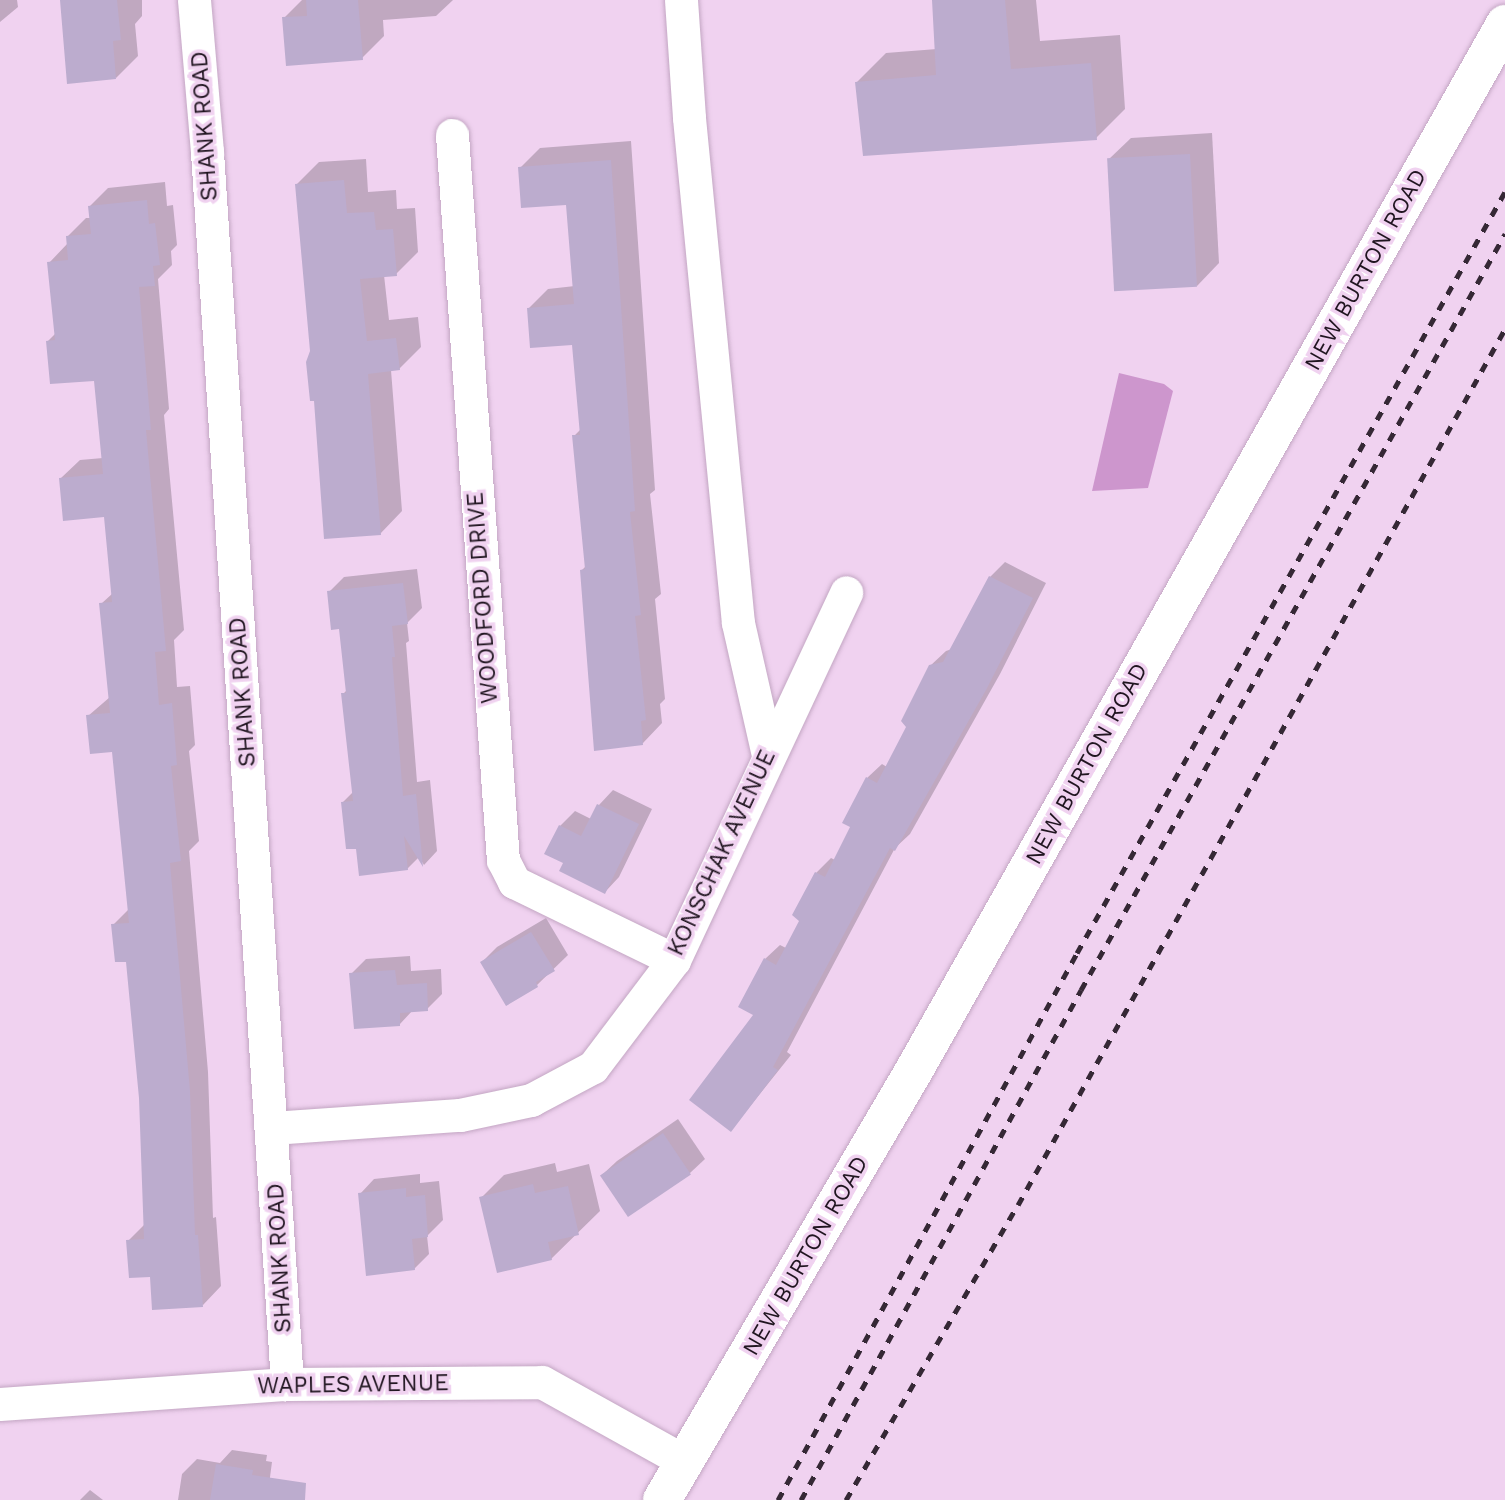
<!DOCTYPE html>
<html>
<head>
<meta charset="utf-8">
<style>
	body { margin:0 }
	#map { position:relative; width:1505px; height:1500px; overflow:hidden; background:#f0d2f0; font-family:"Work Sans",sans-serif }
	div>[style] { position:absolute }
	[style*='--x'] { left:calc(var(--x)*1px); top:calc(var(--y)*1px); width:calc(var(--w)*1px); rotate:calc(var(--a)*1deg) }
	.green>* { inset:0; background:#cd96cd }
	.shadow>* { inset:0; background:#0003 }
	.building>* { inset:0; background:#bcacce; transform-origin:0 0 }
	.roads { filter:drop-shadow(0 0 2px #c3a6c3) drop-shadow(0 0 2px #c3a6c3) }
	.street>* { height:33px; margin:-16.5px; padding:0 16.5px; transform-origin:16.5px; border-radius:16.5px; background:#fff }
	.secondary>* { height:38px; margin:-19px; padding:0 19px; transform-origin:19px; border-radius:19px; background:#fff }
	.rail>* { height:5px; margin-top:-2.5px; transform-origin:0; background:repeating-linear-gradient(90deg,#352835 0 9px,transparent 0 18px) }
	span { translate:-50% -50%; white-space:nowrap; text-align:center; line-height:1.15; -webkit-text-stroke:7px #f0d2f0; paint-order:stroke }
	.street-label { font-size:23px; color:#201520 }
</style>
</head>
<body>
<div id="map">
	<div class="green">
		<div style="clip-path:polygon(1119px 373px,1164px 384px,1173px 391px,1148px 488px,1092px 491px)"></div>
	</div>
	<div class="shadow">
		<div style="clip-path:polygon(0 0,17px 0,18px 7px,0 22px)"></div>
		<div style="clip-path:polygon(61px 0,142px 0,142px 16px,135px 24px,138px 56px,116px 78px)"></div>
		<div style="clip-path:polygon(302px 0,453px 0,436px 16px,383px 20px,384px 36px,362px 58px,284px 18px)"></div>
		<div style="clip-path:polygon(934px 0,1036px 0,1040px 41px,1120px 35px,1125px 109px,1096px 138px,857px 82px,886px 53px,937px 49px)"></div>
		<div style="clip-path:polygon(1212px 133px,1219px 263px,1197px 286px,1108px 160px,1131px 138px)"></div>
		<div style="clip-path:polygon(631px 141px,655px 490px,650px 494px,661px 594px,655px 599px,665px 699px,660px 704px,662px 723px,643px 743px,595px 749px,581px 571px,586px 566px,574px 436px,581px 429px,574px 343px,528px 309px,548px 289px,575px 286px,568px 203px,520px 168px,540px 148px)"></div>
		<div style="clip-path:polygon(366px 159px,368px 192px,396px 190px,397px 209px,415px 208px,418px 252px,396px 274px,384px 275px,389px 320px,418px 317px,421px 347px,399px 369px,391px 370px,402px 511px,380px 534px,312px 351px,297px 184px,319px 162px)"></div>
		<div style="clip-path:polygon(165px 182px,167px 206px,173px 205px,177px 245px,171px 251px,172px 265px,158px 279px,169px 409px,164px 415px,184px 630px,174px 640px,177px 687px,190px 686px,195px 745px,189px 751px,199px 841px,189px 851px,208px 1072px,213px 1218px,216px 1217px,221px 1286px,203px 1305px,152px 1275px,128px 1241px,145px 1224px,140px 1098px,127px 960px,113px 925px,129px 909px,113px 750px,88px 716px,110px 697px,101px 604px,113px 593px,106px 515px,61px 478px,80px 460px,103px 458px,96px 379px,48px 341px,56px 333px,49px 263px,68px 243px,67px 237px,86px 218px,91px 218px,90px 206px,108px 188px)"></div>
		<div style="clip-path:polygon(1005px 562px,1046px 583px,1000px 674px,910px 834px,895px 848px,787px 1052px,791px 1055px,731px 1130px,765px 959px,780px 945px,786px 948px,801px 920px,816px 873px,831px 858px,835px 860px,852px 827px,867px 778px,882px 764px,887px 767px,908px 726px,930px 666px,946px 651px,952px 649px,990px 577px)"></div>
		<div style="clip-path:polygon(417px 569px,422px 608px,407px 623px,409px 641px,406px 643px,417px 782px,430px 780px,437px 851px,424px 865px,419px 857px,407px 869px,358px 847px,343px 802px,354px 791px,343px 694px,347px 690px,340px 627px,329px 592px,344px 577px)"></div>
		<div style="clip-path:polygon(613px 790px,652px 809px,619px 877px,605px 892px,565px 863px,560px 826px,575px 811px,591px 819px,599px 805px)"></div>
		<div style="clip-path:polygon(546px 918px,568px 955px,537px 985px,482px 962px,497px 947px)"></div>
		<div style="clip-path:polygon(410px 956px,411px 971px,441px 969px,442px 994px,427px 1009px,413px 1010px,400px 1024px,351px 974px,366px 959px)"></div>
		<div style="clip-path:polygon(678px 1119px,705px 1159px,690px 1173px,628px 1215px,602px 1175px,617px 1161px)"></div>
		<div style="clip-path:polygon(555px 1163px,557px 1172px,589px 1164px,600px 1211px,551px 1259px,481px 1198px,504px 1175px)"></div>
		<div style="clip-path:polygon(420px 1174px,420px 1183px,439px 1181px,443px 1220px,427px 1236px,429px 1254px,414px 1269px,360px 1194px,374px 1179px)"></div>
		<div style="clip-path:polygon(232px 1450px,267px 1455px,266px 1461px,272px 1462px,267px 1500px,178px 1500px,182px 1474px,197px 1459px,220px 1463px)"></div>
		<div style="clip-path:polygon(90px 1490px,103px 1500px,80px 1500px)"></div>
	</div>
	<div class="building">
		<div style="clip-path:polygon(60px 0,117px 0,121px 40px,113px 41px,116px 79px,67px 84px)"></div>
		<div style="clip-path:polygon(306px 0,358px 0,363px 60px,286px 66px,282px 17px,307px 16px)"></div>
		<div style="clip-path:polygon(932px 0,1005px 0,1011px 69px,1091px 63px,1097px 140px,863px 156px,855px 82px,936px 75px)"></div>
		<div style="left:1190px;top:154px;width:133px;height:83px;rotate:87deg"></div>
		<div style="clip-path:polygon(611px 160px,635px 511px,630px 512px,641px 615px,635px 616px,646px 720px,641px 721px,643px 745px,594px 751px,580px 570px,585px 569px,572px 435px,580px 435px,572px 345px,530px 348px,527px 308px,574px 304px,566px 205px,521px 208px,518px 167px)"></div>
		<div style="clip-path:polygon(344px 180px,347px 213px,374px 212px,376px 230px,393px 229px,397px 276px,360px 279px,367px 341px,396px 338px,400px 370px,368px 374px,381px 535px,324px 539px,314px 401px,310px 401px,306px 362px,310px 351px,295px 184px)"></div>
		<div style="clip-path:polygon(147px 200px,149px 224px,155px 223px,160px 265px,153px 266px,155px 286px,139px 287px,151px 430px,146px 430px,166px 651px,155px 652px,159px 705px,172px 703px,177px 765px,171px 766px,181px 861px,170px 863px,190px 1091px,195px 1235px,198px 1235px,203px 1307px,152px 1310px,150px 1277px,129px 1278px,126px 1240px,144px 1239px,139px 1098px,126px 962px,115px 962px,111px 924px,129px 923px,112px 752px,90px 754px,86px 715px,110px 713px,99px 603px,112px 602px,104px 517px,63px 521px,59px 478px,103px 474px,94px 381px,50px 384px,46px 341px,55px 340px,47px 262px,68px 260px,66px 236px,91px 234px,88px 206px)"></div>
		<div style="clip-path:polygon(989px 576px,1033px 598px,986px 690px,895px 851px,890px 848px,773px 1067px,778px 1070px,731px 1132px,689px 1100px,753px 1015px,738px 1007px,764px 958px,776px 965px,799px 921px,792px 915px,815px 872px,825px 877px,850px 827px,842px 823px,866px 777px,877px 783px,906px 727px,901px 721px,929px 665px,943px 662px)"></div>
		<div style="clip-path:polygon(403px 583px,408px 624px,392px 626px,395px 657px,392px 657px,403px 796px,416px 794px,423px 867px,404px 836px,408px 870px,359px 876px,356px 849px,346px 849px,341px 802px,353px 801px,341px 693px,346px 693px,339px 629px,331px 630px,327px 591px)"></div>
		<div style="clip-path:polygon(597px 804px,639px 824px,605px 894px,559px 871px,563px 863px,544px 854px,559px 825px,581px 836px)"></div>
		<div style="clip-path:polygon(531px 932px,555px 971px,536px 982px,538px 987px,506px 1006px,480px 962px)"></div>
		<div style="clip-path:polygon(395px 970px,397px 985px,427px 983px,428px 1011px,400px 1013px,400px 1026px,354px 1029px,349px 973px)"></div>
		<div style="left:663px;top:1133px;width:50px;height:76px;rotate:56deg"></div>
		<div style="clip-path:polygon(533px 1184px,535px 1193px,568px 1186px,579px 1235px,548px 1242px,552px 1260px,497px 1273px,479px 1197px)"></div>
		<div style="clip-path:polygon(406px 1188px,406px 1197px,425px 1195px,428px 1237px,412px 1239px,415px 1270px,366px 1276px,358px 1193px)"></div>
		<div style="clip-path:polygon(216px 1464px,253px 1470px,252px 1475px,306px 1483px,305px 1500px,210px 1500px)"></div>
	</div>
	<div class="roads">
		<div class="street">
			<div style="--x:194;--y:0;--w:153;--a:85.1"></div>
			<div style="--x:207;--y:152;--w:1235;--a:86.28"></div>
			<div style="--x:681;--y:0;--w:118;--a:86.1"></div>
			<div style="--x:689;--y:118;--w:507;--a:84.46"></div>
			<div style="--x:738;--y:623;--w:135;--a:77.2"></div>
			<div style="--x:452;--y:135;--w:727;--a:85.98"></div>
			<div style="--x:503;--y:860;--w:25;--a:63"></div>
			<div style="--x:514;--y:882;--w:178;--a:26"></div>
			<div style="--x:272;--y:1128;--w:188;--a:-4"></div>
			<div style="--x:460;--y:1115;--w:73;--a:-11.9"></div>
			<div style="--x:531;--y:1100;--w:70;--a:-28"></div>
			<div style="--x:593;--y:1067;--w:134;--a:-52.9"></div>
			<div style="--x:674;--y:960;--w:406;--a:-64.9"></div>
			<div style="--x:0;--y:1404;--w:288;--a:-4"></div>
			<div style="--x:287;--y:1384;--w:255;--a:-0.4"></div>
			<div style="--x:542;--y:1382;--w:165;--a:29.1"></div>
		</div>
		<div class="secondary">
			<div style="--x:662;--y:1500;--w:494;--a:-59.6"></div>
			<div style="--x:912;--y:1074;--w:1206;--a:-60.54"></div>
		</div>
	</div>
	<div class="rail">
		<div style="--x:778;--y:1500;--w:623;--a:-61.34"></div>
		<div style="--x:1077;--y:953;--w:873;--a:-60.65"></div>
		<div style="--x:801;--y:1500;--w:582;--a:-61.23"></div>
		<div style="--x:1081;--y:990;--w:867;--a:-60.71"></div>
		<div style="--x:846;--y:1500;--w:341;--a:-59.8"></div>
		<div style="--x:1018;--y:1205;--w:1002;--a:-60.93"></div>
	</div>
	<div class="street-label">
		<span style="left:205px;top:126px;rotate:-94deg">SHANK ROAD</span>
		<span style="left:1366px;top:270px;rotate:-61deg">NEW BURTON ROAD</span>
		<span style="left:483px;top:598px;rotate:-94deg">WOODFORD DRIVE</span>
		<span style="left:243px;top:692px;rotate:-94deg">SHANK ROAD</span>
		<span style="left:1087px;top:764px;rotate:-61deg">NEW BURTON ROAD</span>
		<span style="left:722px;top:853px;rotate:-65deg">KONSCHAK AVENUE</span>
		<span style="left:806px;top:1256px;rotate:-60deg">NEW BURTON ROAD</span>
		<span style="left:280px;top:1258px;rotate:-93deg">SHANK ROAD</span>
		<span style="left:353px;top:1385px;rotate:-1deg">WAPLES AVENUE</span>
	</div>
</div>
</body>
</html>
